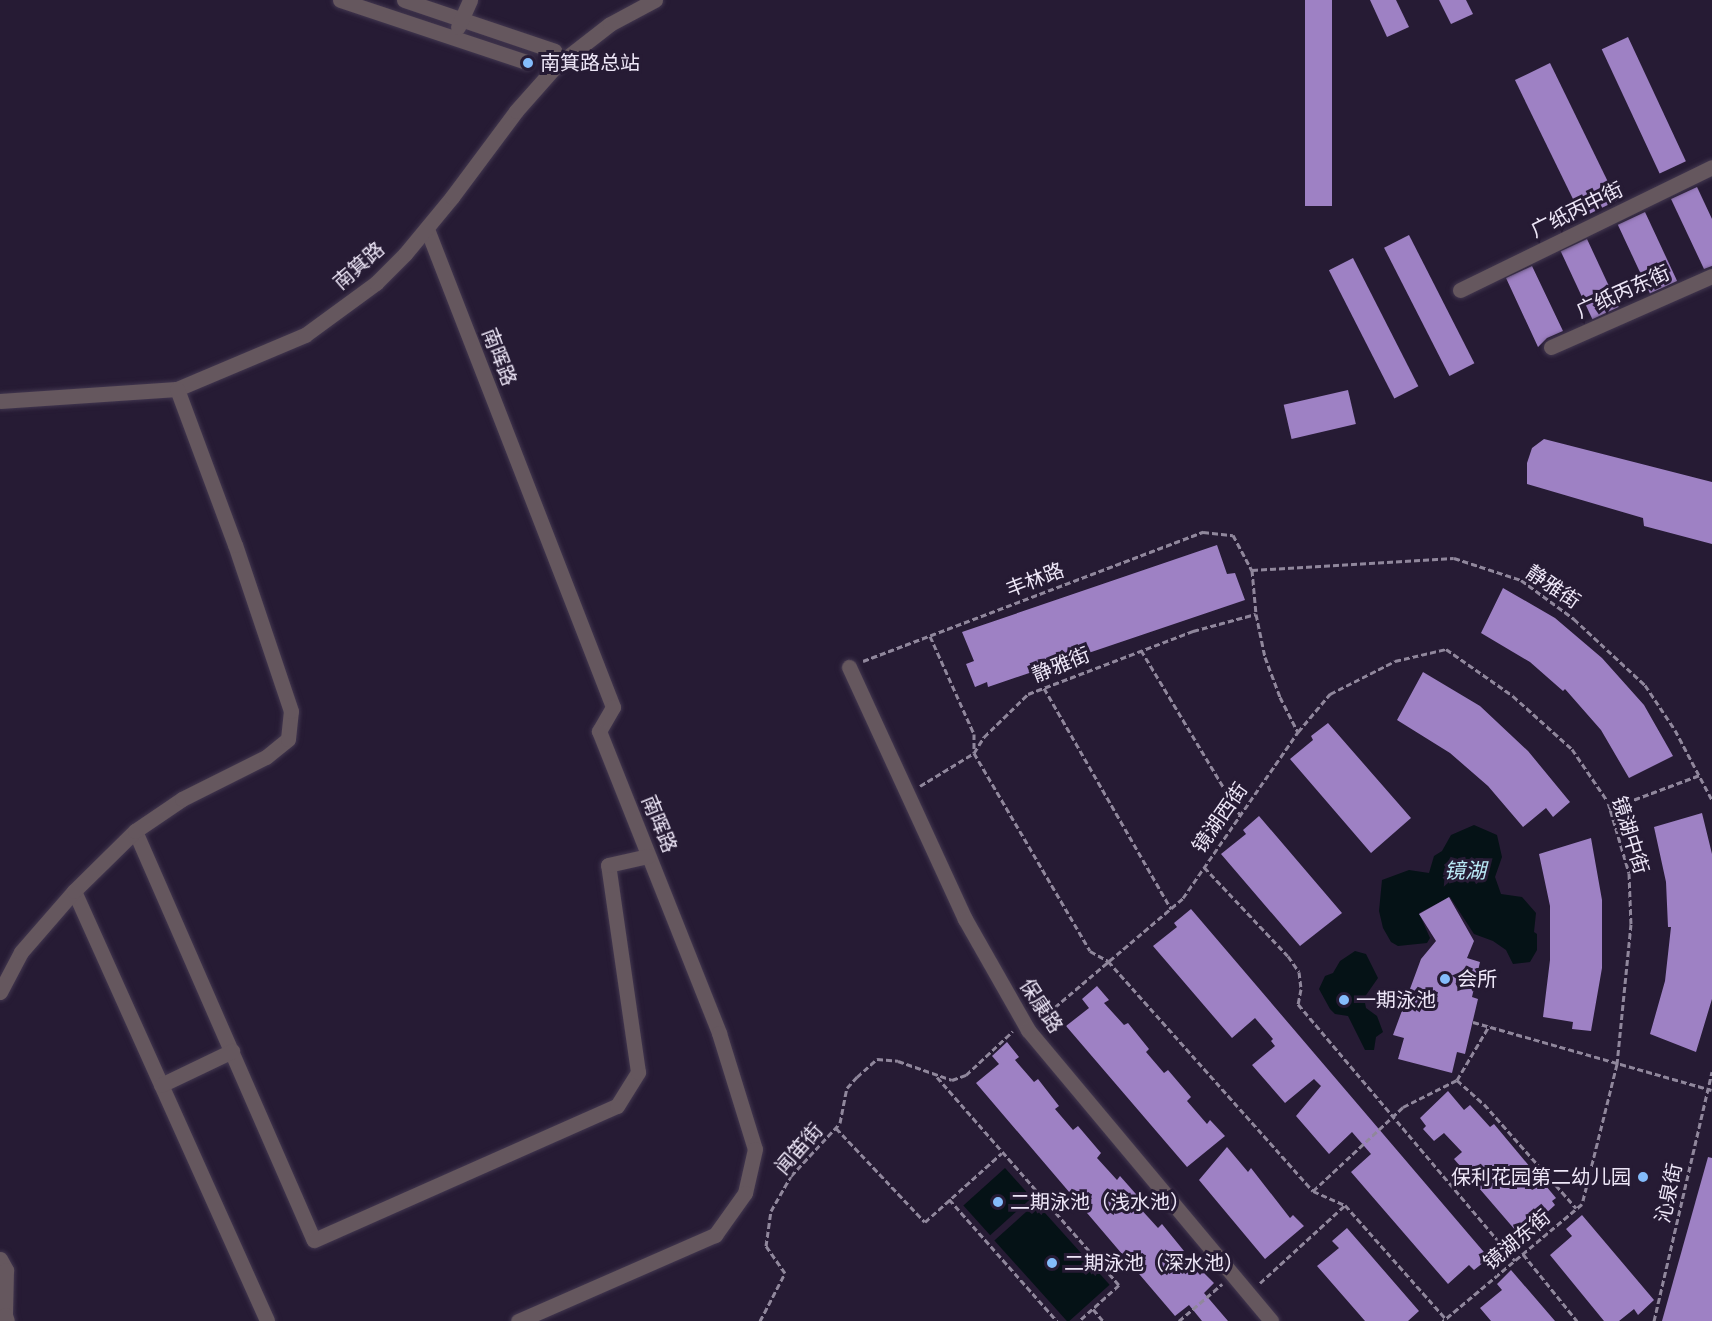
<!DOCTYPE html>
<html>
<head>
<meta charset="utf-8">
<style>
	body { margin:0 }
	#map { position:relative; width:1712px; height:1321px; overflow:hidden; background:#261b34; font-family:Raleway,"Noto Sans SC",sans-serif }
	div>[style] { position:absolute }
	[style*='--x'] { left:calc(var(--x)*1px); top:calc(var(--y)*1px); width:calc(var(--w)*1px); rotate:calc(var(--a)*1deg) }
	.water>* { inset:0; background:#051216; transform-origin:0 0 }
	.building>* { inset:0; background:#9e81c4; transform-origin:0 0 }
	.path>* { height:3px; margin-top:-1.5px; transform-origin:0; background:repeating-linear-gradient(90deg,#90879c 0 6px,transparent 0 9px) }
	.roads { filter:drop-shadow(0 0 2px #42374f) drop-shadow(0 0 2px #42374f) }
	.minor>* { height:15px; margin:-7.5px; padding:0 7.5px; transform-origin:7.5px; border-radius:7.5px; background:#65575e }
	.dots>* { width:16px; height:16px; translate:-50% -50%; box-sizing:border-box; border:3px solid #261b34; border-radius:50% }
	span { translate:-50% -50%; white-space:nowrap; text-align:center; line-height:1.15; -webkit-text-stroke:6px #261b34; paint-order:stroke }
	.poi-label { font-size:20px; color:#ede6f7 }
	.left { translate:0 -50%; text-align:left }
	.right { translate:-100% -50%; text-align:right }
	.street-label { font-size:20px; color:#ede6f7 }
	.water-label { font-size:21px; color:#baeaf7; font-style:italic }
</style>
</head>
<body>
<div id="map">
	<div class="water">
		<div style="clip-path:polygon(1474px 825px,1497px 835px,1502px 857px,1495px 877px,1501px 894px,1522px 897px,1536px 913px,1534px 932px,1537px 934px,1537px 950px,1530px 962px,1513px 964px,1506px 950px,1493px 941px,1474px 934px,1450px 897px,1419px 913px,1430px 938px,1427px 943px,1398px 946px,1391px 942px,1383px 928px,1379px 911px,1382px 880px,1409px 870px,1429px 873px,1434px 856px,1442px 851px,1451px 835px)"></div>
		<div style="clip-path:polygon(1355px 951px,1366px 954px,1378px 978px,1364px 998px,1366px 1008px,1377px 1016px,1383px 1032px,1376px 1037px,1374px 1050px,1365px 1050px,1348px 1016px,1335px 1014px,1330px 1009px,1319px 989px,1325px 976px,1333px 973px,1340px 961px)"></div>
		<div style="left:1005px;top:1168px;width:40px;height:56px;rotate:48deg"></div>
		<div style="left:1036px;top:1203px;width:110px;height:56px;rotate:48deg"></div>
	</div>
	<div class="building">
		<div style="left:1305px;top:0;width:27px;height:206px"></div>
		<div style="clip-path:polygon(1370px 0,1396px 0,1409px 27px,1387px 37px)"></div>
		<div style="clip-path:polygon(1439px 0,1466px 0,1473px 14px,1451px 24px)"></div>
		<div style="left:1628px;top:37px;width:137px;height:29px;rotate:65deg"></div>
		<div style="left:1550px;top:63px;width:153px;height:39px;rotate:64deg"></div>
		<div style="clip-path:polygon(1697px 187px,1712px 219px,1712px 266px,1704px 269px,1671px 199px)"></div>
		<div style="left:1645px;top:212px;width:76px;height:30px;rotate:65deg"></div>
		<div style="left:1409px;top:235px;width:144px;height:28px;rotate:63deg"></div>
		<div style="left:1587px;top:239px;width:75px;height:29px;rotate:65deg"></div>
		<div style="left:1353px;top:258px;width:144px;height:27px;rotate:63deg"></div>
		<div style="clip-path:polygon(1532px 266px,1563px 331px,1547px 338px,1538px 347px,1506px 278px)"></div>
		<div style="left:1348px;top:390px;width:35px;height:66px;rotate:77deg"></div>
		<div style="clip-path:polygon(1544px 439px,1712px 482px,1712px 544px,1644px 526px,1643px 518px,1527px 484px,1527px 463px,1532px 448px)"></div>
		<div style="clip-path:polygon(1217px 545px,1227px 574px,1235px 573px,1245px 600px,988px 687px,987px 682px,975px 687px,966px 664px,974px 661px,962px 632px)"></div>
		<div style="clip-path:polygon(1503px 588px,1555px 618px,1602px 658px,1644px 705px,1673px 756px,1629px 778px,1601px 730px,1565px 689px,1563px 691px,1530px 662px,1481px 633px)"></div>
		<div style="clip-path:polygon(1423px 672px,1480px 706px,1528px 751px,1570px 802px,1553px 817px,1546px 808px,1523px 827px,1488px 786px,1450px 753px,1397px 720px)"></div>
		<div style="clip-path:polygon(1328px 723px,1411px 818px,1371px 853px,1290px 759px,1313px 740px,1311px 736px)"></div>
		<div style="clip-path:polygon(1702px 813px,1712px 854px,1712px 999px,1696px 1052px,1650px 1034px,1665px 981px,1671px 927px,1668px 927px,1666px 882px,1654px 827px)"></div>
		<div style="clip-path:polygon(1259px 816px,1342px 913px,1300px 946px,1221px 854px,1246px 834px,1243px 830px)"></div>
		<div style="clip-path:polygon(1591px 838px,1602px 900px,1602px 968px,1591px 1031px,1572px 1029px,1573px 1022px,1543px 1017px,1550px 960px,1550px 906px,1539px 854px)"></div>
		<div style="clip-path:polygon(1449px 897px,1474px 941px,1467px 958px,1480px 962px,1472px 997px,1478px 999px,1465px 1054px,1457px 1052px,1452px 1073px,1398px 1059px,1404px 1038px,1393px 1035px,1421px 959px,1436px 941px,1419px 914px)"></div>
		<div style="clip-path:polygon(1191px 909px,1489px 1258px,1474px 1270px,1469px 1265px,1448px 1284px,1351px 1172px,1371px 1154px,1352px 1132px,1329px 1154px,1296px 1116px,1321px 1086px,1314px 1079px,1285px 1103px,1252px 1065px,1275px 1046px,1271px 1041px,1273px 1039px,1255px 1018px,1232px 1038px,1153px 946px,1177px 927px,1174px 923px)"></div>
		<div style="clip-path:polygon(1097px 986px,1109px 1000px,1104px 1003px,1124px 1025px,1128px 1023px,1149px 1049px,1146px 1052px,1164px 1073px,1168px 1070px,1191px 1097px,1187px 1101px,1207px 1124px,1210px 1120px,1225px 1136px,1187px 1167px,1066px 1026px,1089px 1008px,1082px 999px)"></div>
		<div style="clip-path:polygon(1007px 1042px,1019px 1057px,1015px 1060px,1034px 1082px,1038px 1079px,1059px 1106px,1055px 1109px,1073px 1130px,1078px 1126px,1101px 1153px,1097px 1158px,1117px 1180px,1120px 1176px,1143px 1202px,1138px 1206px,1158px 1228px,1162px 1224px,1184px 1251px,1182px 1254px,1200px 1275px,1203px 1272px,1214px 1283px,1204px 1293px,1228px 1321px,1202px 1321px,1189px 1305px,1175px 1316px,976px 1083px,999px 1064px,992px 1056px)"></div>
		<div style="clip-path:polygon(1448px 1091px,1464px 1110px,1470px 1105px,1490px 1127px,1494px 1124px,1556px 1198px,1552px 1201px,1555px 1205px,1542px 1217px,1538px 1212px,1516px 1231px,1454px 1159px,1462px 1152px,1444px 1133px,1434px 1141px,1423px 1129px,1426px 1126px,1420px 1118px)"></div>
		<div style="clip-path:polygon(1227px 1147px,1248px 1172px,1251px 1168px,1290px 1218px,1293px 1215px,1304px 1226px,1265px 1259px,1199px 1180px)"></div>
		<div style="clip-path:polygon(1708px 1157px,1712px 1158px,1712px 1321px,1662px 1321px)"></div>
		<div style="clip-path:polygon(1582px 1215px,1654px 1300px,1638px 1315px,1634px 1309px,1619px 1321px,1604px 1321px,1550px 1255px,1572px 1236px,1566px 1229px)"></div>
		<div style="clip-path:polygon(1347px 1228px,1419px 1311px,1408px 1321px,1365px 1321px,1317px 1266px,1339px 1248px,1332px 1241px)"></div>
		<div style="clip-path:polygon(1511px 1270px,1555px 1321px,1491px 1321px,1480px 1308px,1502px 1290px,1497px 1284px)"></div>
	</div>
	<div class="path">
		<div style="--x:1252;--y:570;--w:202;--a:-3.4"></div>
		<div style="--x:1454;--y:558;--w:71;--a:18.2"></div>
		<div style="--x:1521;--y:580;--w:66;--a:36.3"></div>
		<div style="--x:1574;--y:619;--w:97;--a:42.9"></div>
		<div style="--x:1645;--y:685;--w:54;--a:56.3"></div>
		<div style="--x:1675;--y:730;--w:79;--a:62.1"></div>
		<div style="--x:930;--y:636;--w:107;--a:65.8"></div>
		<div style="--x:974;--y:734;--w:19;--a:90"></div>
		<div style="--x:974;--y:753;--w:229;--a:59.6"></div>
		<div style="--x:1090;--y:951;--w:21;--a:29"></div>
		<div style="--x:1108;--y:961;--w:308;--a:48.3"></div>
		<div style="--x:1313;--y:1191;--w:35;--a:24"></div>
		<div style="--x:1345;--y:1205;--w:152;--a:48.5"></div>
		<div style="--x:1141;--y:650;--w:192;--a:59"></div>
		<div style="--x:863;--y:661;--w:364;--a:-20.8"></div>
		<div style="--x:1203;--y:532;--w:30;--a:6"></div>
		<div style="--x:1233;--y:535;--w:40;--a:62"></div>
		<div style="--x:1252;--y:570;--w:44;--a:84.8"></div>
		<div style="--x:1256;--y:614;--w:44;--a:78.2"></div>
		<div style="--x:1265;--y:657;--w:43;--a:69.4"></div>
		<div style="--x:1280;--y:697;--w:39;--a:63"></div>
		<div style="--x:1044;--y:688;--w:255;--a:60.1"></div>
		<div style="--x:920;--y:786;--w:63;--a:-31.4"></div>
		<div style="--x:974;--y:753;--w:19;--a:-58"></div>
		<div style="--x:984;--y:737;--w:62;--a:-44.3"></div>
		<div style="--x:1028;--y:694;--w:177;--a:-20.9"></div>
		<div style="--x:1193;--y:631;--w:65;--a:-15.1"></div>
		<div style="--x:1609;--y:809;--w:97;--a:-20.5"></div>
		<div style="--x:1204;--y:867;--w:122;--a:46.7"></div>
		<div style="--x:1288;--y:956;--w:19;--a:55"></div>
		<div style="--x:1299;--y:972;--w:17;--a:83"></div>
		<div style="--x:1301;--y:989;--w:15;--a:101"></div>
		<div style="--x:1298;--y:1004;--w:336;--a:49.8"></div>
		<div style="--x:1041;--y:1019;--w:187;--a:-40.4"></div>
		<div style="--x:1183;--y:898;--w:202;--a:-55.3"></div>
		<div style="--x:1298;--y:732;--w:50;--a:-49.9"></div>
		<div style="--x:1330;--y:694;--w:73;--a:-26.9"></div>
		<div style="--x:1395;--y:661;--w:52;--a:-13.2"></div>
		<div style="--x:1446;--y:649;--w:82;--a:35"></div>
		<div style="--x:1513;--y:696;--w:79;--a:41.9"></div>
		<div style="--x:1572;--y:749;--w:64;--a:55.8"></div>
		<div style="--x:1608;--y:802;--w:74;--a:73.5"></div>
		<div style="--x:1629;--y:873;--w:51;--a:87.8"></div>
		<div style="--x:1631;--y:924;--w:141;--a:95.7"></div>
		<div style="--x:1617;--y:1064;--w:144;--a:104"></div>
		<div style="--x:1582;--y:1204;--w:182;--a:139.9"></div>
		<div style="--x:1473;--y:1022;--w:248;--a:15.9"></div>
		<div style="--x:937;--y:1077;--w:276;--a:48.8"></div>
		<div style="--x:1119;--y:1285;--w:54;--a:138"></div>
		<div style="--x:1457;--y:1080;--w:36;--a:42"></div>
		<div style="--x:1484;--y:1104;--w:139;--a:48.5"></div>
		<div style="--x:836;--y:1128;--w:129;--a:46.6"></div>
		<div style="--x:925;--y:1222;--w:103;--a:-41.9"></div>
		<div style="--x:1313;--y:1191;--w:123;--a:-43"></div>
		<div style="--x:1403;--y:1107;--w:60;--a:-26.6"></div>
		<div style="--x:1457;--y:1080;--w:63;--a:-59.3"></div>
		<div style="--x:949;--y:1199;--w:163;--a:48.5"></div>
		<div style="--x:1523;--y:1254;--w:86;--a:51.1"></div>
		<div style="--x:1260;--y:1283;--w:115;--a:-42.5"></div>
		<div style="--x:1093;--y:1309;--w:16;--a:50"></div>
		<div style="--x:760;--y:1321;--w:54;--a:-62.5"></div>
		<div style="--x:785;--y:1273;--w:33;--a:-125"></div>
		<div style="--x:766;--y:1246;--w:35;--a:-82"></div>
		<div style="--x:771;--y:1211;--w:40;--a:-60.3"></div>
		<div style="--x:791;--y:1176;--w:72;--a:-47.2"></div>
		<div style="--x:840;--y:1123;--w:36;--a:-79"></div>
		<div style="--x:847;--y:1088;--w:15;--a:-48"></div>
		<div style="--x:857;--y:1077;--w:27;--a:-42"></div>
		<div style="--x:877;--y:1059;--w:21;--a:5"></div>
		<div style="--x:898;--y:1061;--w:57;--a:19.4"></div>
		<div style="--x:952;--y:1080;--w:15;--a:-20"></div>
		<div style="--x:966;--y:1075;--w:64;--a:-43.1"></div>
		<div style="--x:1179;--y:1321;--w:57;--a:-40.7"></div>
		<div style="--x:1654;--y:1321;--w:256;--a:-76.9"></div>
	</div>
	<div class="roads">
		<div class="minor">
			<div style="--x:340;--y:0;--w:196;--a:18.4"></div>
			<div style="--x:404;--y:0;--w:159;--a:18.7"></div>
			<div style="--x:458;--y:27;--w:30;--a:-66"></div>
			<div style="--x:427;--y:229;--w:513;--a:68.74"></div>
			<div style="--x:613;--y:707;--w:28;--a:120"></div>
			<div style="--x:599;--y:731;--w:325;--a:68.3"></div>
			<div style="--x:719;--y:1033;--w:121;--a:72.8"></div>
			<div style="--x:755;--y:1149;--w:45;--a:102.8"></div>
			<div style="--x:745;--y:1193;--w:52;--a:125.5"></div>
			<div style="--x:715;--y:1235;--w:215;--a:156.4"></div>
			<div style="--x:1460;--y:290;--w:280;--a:-26"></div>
			<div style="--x:1551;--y:347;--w:176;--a:-23.8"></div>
			<div style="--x:0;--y:401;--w:177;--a:-3.9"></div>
			<div style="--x:177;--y:389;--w:139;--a:-22.9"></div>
			<div style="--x:305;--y:335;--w:88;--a:-36.2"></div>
			<div style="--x:376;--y:283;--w:41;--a:-45"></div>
			<div style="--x:405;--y:254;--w:74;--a:-50.5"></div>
			<div style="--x:452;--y:197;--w:107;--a:-53.3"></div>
			<div style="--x:516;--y:111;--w:60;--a:-48.4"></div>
			<div style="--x:556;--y:66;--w:68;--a:-37.9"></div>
			<div style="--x:610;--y:24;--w:51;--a:-28.1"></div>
			<div style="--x:849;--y:667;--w:277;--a:65.3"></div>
			<div style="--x:965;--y:919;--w:128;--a:60.4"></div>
			<div style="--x:1028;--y:1030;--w:379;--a:50.1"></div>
			<div style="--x:135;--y:831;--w:446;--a:66.4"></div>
			<div style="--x:314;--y:1240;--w:331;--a:-23.9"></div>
			<div style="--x:617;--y:1106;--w:40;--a:-58"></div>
			<div style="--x:638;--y:1072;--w:209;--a:-98.2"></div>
			<div style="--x:608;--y:865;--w:41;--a:-12.7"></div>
			<div style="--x:74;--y:891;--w:471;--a:65.8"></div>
			<div style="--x:0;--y:992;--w:45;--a:-62.3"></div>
			<div style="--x:21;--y:952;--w:81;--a:-49"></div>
			<div style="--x:74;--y:891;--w:86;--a:-44.5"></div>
			<div style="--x:135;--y:831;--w:57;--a:-34.2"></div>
			<div style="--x:182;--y:799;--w:94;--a:-26.6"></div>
			<div style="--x:266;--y:757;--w:28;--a:-39"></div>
			<div style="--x:288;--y:739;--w:28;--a:-84"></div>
			<div style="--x:291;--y:711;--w:175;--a:-108.6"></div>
			<div style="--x:235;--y:545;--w:166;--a:-110.4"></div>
			<div style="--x:161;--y:1085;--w:79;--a:-25.6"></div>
			<div style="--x:0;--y:1259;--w:13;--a:61"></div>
			<div style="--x:6;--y:1270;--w:45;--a:91.3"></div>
			<div style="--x:5;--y:1315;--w:6;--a:72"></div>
		</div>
	</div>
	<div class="dots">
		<div style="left:528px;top:63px;background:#84bcfb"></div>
		<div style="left:1445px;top:979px;background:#84bcfb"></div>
		<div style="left:1344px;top:1000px;background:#84bcfb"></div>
		<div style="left:1643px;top:1177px;background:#84bcfb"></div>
		<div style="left:998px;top:1202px;background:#84bcfb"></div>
		<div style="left:1052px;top:1263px;background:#84bcfb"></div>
	</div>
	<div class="poi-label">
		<span class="left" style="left:540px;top:63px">南箕路总站</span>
		<span class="left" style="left:1457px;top:979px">会所</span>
		<span class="left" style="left:1356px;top:1000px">一期泳池</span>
		<span class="right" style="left:1631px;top:1177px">保利花园第二幼儿园</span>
		<span class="left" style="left:1010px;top:1202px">二期泳池（浅水池）</span>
		<span class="left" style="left:1064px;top:1263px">二期泳池（深水池）</span>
	</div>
	<div class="street-label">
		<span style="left:1577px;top:210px;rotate:-26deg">广纸丙中街</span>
		<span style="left:359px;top:266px;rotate:-41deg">南箕路</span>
		<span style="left:1623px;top:292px;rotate:-24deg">广纸丙东街</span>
		<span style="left:499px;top:357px;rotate:69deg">南晖路</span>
		<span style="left:1035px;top:580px;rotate:-21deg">丰林路</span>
		<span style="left:1553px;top:587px;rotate:34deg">静雅街</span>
		<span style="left:1061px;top:665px;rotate:-22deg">静雅街</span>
		<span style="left:1220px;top:818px;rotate:-55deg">镜湖西街</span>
		<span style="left:659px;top:824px;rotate:68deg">南晖路</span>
		<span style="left:1630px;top:835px;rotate:73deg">镜湖中街</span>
		<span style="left:1041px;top:1006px;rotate:57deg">保康路</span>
		<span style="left:799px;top:1149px;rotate:-49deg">闻笛街</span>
		<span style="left:1669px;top:1193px;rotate:-78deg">沁泉街</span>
		<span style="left:1517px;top:1240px;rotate:-40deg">镜湖东街</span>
	</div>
	<div class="water-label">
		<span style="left:1465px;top:871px">镜湖</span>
	</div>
</div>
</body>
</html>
